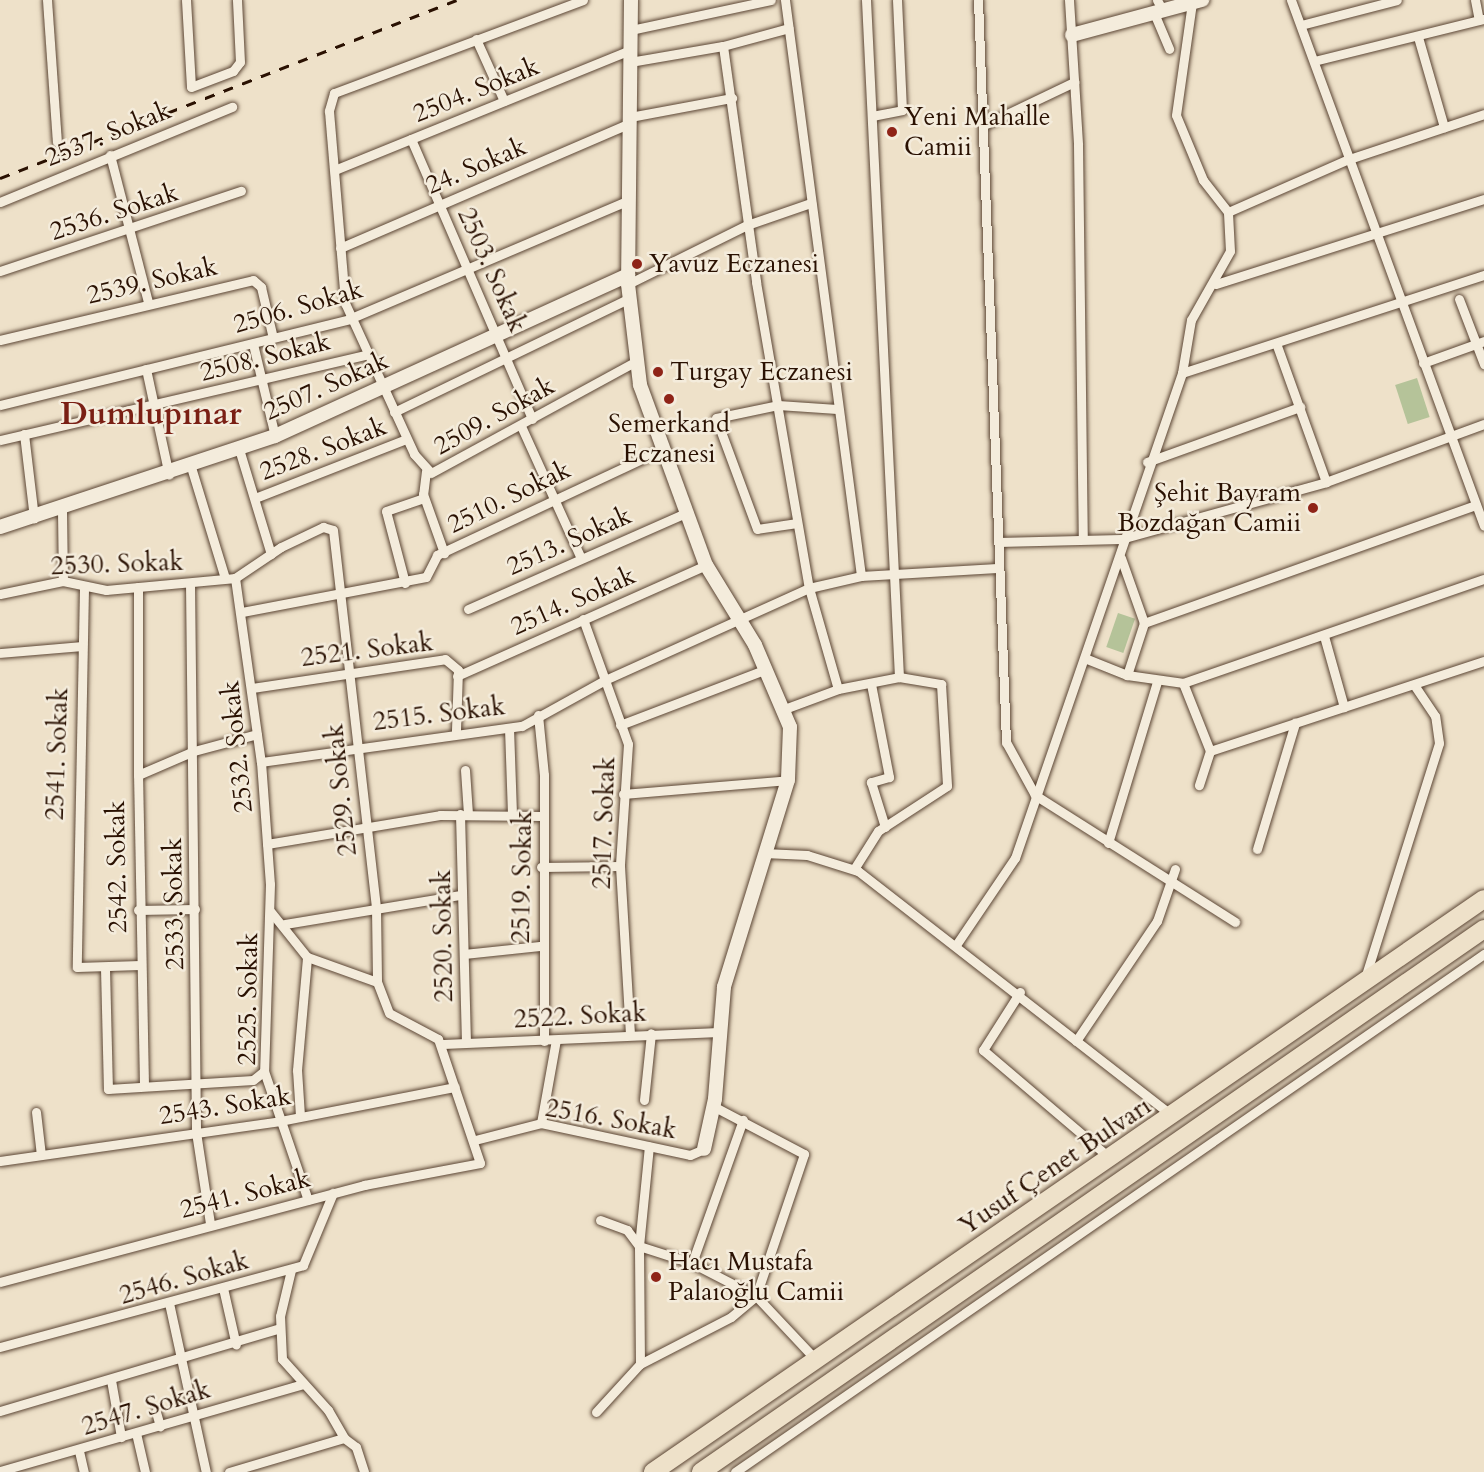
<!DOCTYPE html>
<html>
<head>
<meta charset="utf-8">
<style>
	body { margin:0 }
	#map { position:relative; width:1484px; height:1472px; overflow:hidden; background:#eee1c9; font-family:Cardo,serif }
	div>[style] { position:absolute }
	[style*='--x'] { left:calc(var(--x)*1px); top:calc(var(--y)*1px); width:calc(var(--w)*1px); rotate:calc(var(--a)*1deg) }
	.green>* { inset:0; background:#b5c399; transform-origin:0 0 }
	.roads { filter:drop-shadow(0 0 2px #5b4534) drop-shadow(0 0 2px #5b4534) }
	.street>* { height:9px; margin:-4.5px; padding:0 4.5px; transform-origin:4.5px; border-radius:4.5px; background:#f4ecdc }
	.secondary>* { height:14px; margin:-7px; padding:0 7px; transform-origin:7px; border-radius:7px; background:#f4ecdc }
	.highway>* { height:18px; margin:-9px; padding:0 9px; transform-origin:9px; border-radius:9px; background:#eee1c9 }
	.rail>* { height:3px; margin-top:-1.5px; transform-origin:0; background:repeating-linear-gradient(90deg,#2a1102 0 10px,transparent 0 20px) }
	.dots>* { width:16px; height:16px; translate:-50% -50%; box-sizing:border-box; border:3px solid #f4ecdc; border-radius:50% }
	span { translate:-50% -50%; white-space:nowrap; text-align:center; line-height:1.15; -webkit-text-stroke:5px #f4ecdc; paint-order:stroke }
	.street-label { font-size:26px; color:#2a1102 }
	.poi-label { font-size:26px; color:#2a1102 }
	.left { translate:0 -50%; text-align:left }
	.right { translate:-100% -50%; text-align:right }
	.district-label { font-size:32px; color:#7a1f14; font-weight:700 }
</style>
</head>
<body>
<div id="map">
	<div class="green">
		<div style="left:1417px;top:378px;width:41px;height:23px;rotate:72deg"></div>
		<div style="left:1118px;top:613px;width:18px;height:36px;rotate:19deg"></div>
	</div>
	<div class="roads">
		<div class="street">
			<div style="--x:47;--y:0;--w:142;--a:86"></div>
			<div style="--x:186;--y:0;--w:87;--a:86.7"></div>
			<div style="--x:191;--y:87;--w:45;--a:-20.9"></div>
			<div style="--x:233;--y:71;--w:11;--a:-52"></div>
			<div style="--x:240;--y:62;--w:62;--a:-92.8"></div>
			<div style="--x:583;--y:0;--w:266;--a:159.5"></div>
			<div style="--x:334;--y:93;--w:19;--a:106"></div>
			<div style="--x:329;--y:111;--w:193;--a:85.2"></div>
			<div style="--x:345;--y:303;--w:166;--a:65.4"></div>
			<div style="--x:414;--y:454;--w:25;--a:48"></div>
			<div style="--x:431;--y:473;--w:234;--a:-28.6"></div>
			<div style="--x:785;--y:0;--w:581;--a:82.48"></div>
			<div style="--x:866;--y:0;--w:678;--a:87.21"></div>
			<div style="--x:978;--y:0;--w:743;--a:87.84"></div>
			<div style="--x:1006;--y:742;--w:60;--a:61.3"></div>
			<div style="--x:1035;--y:795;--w:237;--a:32.4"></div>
			<div style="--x:1069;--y:0;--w:145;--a:86.4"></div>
			<div style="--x:1078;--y:145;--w:394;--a:89.3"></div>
			<div style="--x:1157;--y:0;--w:13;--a:61"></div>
			<div style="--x:1291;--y:0;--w:560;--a:69.85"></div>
			<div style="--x:1475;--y:0;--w:20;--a:79"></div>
			<div style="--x:1154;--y:13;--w:39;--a:67"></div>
			<div style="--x:1301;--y:25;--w:99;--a:-14.6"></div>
			<div style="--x:631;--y:30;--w:143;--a:-12.1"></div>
			<div style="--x:1418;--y:37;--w:94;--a:73.9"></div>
			<div style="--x:476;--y:39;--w:68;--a:65.7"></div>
			<div style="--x:723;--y:46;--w:238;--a:82"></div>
			<div style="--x:756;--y:282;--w:311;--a:80.2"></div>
			<div style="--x:809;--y:588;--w:105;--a:74"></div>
			<div style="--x:1314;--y:61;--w:175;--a:-13.9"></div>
			<div style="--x:630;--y:62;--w:94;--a:-9.8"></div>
			<div style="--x:723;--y:46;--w:68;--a:-15.3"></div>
			<div style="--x:872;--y:116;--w:31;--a:-11"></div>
			<div style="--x:902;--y:110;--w:110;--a:-92.6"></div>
			<div style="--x:630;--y:117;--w:104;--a:-10.6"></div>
			<div style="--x:986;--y:124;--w:98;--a:-25.5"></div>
			<div style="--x:411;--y:139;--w:305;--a:66.6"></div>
			<div style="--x:110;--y:155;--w:152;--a:75.5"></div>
			<div style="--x:337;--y:169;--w:316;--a:-22.1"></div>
			<div style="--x:0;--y:202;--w:251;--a:-22.3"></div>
			<div style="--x:1228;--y:212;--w:132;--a:-23.7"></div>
			<div style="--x:1349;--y:159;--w:142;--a:-18.4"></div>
			<div style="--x:340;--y:248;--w:316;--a:-23.3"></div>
			<div style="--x:0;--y:271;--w:254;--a:-18.4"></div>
			<div style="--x:628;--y:284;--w:133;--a:-26.4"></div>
			<div style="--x:747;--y:225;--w:68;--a:-19"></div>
			<div style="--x:1216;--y:284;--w:281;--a:-17.6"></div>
			<div style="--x:1459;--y:299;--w:70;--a:69"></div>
			<div style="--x:0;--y:340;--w:260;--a:-13.3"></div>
			<div style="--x:253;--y:280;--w:11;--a:41"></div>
			<div style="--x:261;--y:287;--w:52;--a:76.8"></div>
			<div style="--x:1276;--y:343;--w:148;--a:70.2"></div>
			<div style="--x:253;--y:344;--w:95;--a:76.6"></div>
			<div style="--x:1423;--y:363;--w:65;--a:-19.8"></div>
			<div style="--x:146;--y:369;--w:108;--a:77.8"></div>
			<div style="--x:1182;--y:373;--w:318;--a:-18"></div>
			<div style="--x:0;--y:405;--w:359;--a:-13.8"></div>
			<div style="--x:349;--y:319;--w:304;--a:-23"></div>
			<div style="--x:394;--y:412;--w:260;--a:-25.8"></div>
			<div style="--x:521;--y:426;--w:145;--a:65.6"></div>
			<div style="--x:24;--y:434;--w:85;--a:83.2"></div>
			<div style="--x:0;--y:440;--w:374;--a:-13.1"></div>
			<div style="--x:239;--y:449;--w:110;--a:73.1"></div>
			<div style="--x:1147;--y:462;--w:163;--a:-19.8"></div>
			<div style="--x:191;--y:467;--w:116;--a:73"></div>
			<div style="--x:426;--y:471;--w:23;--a:97"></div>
			<div style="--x:423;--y:494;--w:63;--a:70.4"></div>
			<div style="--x:255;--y:498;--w:162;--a:-21.3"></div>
			<div style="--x:62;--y:511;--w:70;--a:89.2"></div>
			<div style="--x:797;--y:523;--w:40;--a:171.5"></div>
			<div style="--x:757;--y:529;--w:118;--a:-110.3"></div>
			<div style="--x:716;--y:418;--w:63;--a:-11.8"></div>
			<div style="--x:778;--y:405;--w:59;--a:3.9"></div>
			<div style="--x:998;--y:542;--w:123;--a:-1.4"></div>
			<div style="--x:1121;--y:539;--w:213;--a:-15.5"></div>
			<div style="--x:1326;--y:482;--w:168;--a:-20.2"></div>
			<div style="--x:1121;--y:558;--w:69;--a:70.5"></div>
			<div style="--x:1144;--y:623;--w:55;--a:108.1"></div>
			<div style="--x:235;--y:578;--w:186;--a:82"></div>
			<div style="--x:261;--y:762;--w:122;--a:85.8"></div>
			<div style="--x:270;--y:884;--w:187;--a:91.8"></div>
			<div style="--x:264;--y:1071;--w:136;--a:71.2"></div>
			<div style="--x:190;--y:583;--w:549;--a:89.37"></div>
			<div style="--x:196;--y:1132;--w:93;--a:81.3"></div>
			<div style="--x:405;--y:583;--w:74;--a:-104.8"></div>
			<div style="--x:386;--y:511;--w:40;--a:-18.9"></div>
			<div style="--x:138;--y:587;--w:188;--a:90"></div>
			<div style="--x:84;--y:588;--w:379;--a:91.1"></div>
			<div style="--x:77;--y:967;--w:63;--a:-1.8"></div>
			<div style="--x:0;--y:594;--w:64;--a:-11.7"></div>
			<div style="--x:63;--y:581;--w:44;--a:11.8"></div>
			<div style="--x:106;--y:590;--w:130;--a:-5.3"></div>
			<div style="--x:235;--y:578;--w:55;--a:-34"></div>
			<div style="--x:281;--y:547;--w:47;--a:-25.5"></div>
			<div style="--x:323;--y:527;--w:10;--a:17"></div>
			<div style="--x:333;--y:530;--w:380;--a:83.5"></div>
			<div style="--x:376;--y:908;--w:74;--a:89.2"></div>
			<div style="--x:468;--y:609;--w:240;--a:-23.8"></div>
			<div style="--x:242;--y:612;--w:187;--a:-10.8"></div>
			<div style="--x:426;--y:577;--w:25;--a:-63"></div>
			<div style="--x:437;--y:555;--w:250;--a:-25.1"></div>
			<div style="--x:583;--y:619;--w:133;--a:70.2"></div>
			<div style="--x:628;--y:744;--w:122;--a:93.8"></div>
			<div style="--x:620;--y:866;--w:169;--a:86.6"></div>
			<div style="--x:1144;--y:623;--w:352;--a:-19.6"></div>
			<div style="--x:1324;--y:636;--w:74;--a:74.3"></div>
			<div style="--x:0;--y:653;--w:81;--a:-4.9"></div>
			<div style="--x:1087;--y:659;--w:43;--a:21.8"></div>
			<div style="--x:1127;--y:675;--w:57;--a:8.1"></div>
			<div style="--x:1183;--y:683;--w:318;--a:-19.1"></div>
			<div style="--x:457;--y:676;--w:273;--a:-24"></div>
			<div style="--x:1183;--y:683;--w:73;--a:68.3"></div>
			<div style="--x:1210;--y:751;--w:36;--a:108"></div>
			<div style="--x:871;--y:684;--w:95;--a:79"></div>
			<div style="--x:889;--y:777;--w:19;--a:164"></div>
			<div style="--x:871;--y:782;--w:47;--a:72.7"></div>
			<div style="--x:252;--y:688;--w:195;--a:-8.5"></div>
			<div style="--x:445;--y:659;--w:17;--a:40"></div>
			<div style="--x:458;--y:670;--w:61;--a:91.9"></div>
			<div style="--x:787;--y:708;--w:54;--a:-20.4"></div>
			<div style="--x:838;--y:689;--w:62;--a:-11.1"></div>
			<div style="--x:899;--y:677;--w:43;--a:9.5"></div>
			<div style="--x:941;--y:684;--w:102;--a:86.6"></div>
			<div style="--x:947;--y:786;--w:82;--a:146.9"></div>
			<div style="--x:878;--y:831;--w:45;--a:122.3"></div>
			<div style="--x:538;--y:715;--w:60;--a:84.3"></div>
			<div style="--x:544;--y:775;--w:266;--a:90"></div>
			<div style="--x:620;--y:725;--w:157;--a:-20.9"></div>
			<div style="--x:509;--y:728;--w:87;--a:88"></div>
			<div style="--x:1210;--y:751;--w:288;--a:-18.2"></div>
			<div style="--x:261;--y:762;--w:263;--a:-7.9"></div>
			<div style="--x:522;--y:726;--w:95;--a:-29"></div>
			<div style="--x:605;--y:680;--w:224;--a:-24.3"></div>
			<div style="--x:809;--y:588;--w:53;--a:-13"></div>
			<div style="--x:861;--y:576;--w:136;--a:-3.4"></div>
			<div style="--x:465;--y:770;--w:44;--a:86.1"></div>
			<div style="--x:623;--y:794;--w:166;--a:-4.8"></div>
			<div style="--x:460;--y:814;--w:225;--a:88.5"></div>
			<div style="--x:1108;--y:843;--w:168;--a:-73.1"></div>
			<div style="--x:267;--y:844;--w:175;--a:-9.5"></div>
			<div style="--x:440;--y:815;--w:103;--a:0.6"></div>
			<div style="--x:1257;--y:849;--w:132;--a:-73.2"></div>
			<div style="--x:764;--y:853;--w:43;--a:2.7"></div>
			<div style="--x:807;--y:855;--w:53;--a:17.4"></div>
			<div style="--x:858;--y:871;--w:399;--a:37.9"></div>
			<div style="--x:541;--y:867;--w:79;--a:-0.7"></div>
			<div style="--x:138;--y:910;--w:57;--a:-1"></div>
			<div style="--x:285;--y:924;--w:178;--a:-9.4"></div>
			<div style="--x:956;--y:945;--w:105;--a:-55.9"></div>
			<div style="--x:1015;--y:858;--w:513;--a:-71"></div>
			<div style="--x:1182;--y:373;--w:54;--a:-80.4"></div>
			<div style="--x:1191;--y:320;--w:79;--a:-60.5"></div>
			<div style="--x:1230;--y:251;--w:39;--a:-93"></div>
			<div style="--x:1228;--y:212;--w:41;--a:-128"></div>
			<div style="--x:1203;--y:180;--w:70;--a:-112.6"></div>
			<div style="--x:1176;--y:115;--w:113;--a:-81.9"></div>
			<div style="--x:464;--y:954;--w:76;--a:-6"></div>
			<div style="--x:105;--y:968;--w:121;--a:88.6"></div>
			<div style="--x:108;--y:1089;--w:145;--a:-3.6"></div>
			<div style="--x:253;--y:1080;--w:14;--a:-39"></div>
			<div style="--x:1365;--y:978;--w:246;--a:-72.5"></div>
			<div style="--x:1439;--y:743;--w:27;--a:-98"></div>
			<div style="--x:1435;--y:716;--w:37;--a:-124"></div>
			<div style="--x:1020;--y:992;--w:69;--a:122.5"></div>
			<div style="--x:983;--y:1050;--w:168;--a:40.4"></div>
			<div style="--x:1076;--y:1041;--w:145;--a:-56"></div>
			<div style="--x:1157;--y:921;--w:55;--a:-70.9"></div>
			<div style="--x:442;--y:1044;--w:278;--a:-2.5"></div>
			<div style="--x:144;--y:1085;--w:310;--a:-91.1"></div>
			<div style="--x:138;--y:775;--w:61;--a:-23.2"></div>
			<div style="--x:194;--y:751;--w:65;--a:-15.1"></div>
			<div style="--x:644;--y:1100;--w:67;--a:-84"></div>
			<div style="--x:36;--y:1112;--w:43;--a:83.4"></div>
			<div style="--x:300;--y:1116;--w:46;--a:-93.7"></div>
			<div style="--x:297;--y:1070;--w:113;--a:-84.9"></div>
			<div style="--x:541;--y:1123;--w:84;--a:-79.8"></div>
			<div style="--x:475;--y:1140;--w:68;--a:-14.4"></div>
			<div style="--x:541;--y:1123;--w:152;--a:12.1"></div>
			<div style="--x:690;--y:1155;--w:15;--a:-23"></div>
			<div style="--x:0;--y:1161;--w:283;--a:-8.1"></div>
			<div style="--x:280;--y:1121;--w:178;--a:-11"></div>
			<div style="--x:600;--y:1220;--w:29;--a:20"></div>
			<div style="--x:627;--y:1230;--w:20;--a:53"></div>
			<div style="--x:639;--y:1246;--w:56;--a:17.8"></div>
			<div style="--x:692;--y:1263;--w:72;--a:27.3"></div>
			<div style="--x:756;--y:1296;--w:89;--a:46.8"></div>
			<div style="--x:692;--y:1263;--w:152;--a:-70.4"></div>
			<div style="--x:291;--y:1270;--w:47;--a:103.4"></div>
			<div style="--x:280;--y:1316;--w:43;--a:87.3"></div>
			<div style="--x:282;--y:1359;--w:69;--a:48"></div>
			<div style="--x:328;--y:1410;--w:32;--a:60"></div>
			<div style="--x:0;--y:1282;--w:377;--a:-14.9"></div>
			<div style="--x:364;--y:1185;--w:118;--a:-10.7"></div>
			<div style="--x:480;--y:1163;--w:131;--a:-108.7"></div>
			<div style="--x:438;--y:1039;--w:55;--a:-152"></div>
			<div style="--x:389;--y:1013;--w:33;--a:-111"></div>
			<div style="--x:377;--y:982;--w:74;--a:-160.3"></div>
			<div style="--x:307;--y:957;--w:58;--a:-128.7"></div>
			<div style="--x:223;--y:1288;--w:58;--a:77.2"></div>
			<div style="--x:169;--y:1303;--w:173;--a:77.7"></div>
			<div style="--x:0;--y:1347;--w:314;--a:-15.1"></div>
			<div style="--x:303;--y:1265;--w:78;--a:-67.4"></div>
			<div style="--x:640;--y:1364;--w:102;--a:-27.3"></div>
			<div style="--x:731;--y:1317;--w:33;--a:-40"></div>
			<div style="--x:756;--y:1296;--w:150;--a:-71.3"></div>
			<div style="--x:804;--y:1154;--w:103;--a:-152.2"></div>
			<div style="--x:111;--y:1380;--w:58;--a:80"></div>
			<div style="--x:0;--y:1411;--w:292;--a:-16.5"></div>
			<div style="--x:156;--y:1412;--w:15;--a:74"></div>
			<div style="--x:596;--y:1412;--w:65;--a:-47.5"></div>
			<div style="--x:640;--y:1364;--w:118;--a:-90.5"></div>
			<div style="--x:639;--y:1246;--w:100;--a:-84.3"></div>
			<div style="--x:136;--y:1433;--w:40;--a:77"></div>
			<div style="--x:79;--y:1451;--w:22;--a:77"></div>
			<div style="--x:0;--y:1471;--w:315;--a:-16"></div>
			<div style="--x:229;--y:1472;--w:120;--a:-16.5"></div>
			<div style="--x:344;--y:1438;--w:15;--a:37"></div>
			<div style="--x:356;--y:1447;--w:26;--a:72"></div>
			<div style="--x:735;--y:1472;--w:911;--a:-34.67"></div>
		</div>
		<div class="secondary">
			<div style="--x:631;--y:0;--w:284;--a:90.6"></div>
			<div style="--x:628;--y:284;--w:102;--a:83.2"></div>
			<div style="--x:640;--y:385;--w:192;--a:69.9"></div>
			<div style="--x:706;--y:565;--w:94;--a:58.5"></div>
			<div style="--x:755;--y:645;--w:89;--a:66.9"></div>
			<div style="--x:790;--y:727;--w:53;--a:92.2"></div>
			<div style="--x:788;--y:780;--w:217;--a:107.2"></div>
			<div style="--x:724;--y:987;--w:112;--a:94.6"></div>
			<div style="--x:715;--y:1099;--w:51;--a:102.4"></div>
			<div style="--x:1072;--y:35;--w:135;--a:-15.1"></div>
			<div style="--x:0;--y:527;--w:290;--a:-18.3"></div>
			<div style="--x:275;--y:436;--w:388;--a:-24.5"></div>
		</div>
		<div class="highway">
			<div style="--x:653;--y:1472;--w:1009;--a:-34.59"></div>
			<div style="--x:701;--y:1472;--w:953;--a:-34.74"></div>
		</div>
	</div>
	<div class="rail">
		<div style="--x:0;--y:178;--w:490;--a:-21.3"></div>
	</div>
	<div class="dots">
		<div style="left:892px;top:132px;background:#8f2418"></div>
		<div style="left:637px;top:264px;background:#8f2418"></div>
		<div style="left:658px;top:372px;background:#8f2418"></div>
		<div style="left:669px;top:399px;background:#8f2418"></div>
		<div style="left:1313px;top:508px;background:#8f2418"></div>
		<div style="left:656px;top:1277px;background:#8f2418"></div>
	</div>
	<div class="street-label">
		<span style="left:476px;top:90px;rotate:-22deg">2504. Sokak</span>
		<span style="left:108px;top:134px;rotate:-22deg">2537. Sokak</span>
		<span style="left:476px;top:166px;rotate:-23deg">24. Sokak</span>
		<span style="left:114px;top:212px;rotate:-18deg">2536. Sokak</span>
		<span style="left:492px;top:270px;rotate:66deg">2503. Sokak</span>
		<span style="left:152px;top:281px;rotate:-13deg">2539. Sokak</span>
		<span style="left:298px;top:307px;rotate:-16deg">2506. Sokak</span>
		<span style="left:265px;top:357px;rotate:-14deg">2508. Sokak</span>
		<span style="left:326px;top:386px;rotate:-24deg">2507. Sokak</span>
		<span style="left:494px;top:416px;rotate:-29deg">2509. Sokak</span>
		<span style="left:323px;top:449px;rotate:-21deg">2528. Sokak</span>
		<span style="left:509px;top:497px;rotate:-26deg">2510. Sokak</span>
		<span style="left:569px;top:541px;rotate:-24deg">2513. Sokak</span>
		<span style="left:117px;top:564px;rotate:-2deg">2530. Sokak</span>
		<span style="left:573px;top:601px;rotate:-24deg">2514. Sokak</span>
		<span style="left:367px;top:650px;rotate:-7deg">2521. Sokak</span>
		<span style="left:439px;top:714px;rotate:-7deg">2515. Sokak</span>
		<span style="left:237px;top:747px;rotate:-96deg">2532. Sokak</span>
		<span style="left:57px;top:754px;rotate:-88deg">2541. Sokak</span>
		<span style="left:341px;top:790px;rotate:-96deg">2529. Sokak</span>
		<span style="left:604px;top:823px;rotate:-88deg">2517. Sokak</span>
		<span style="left:117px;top:867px;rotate:-91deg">2542. Sokak</span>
		<span style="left:522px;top:877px;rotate:-89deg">2519. Sokak</span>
		<span style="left:174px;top:904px;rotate:-91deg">2533. Sokak</span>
		<span style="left:443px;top:936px;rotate:-91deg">2520. Sokak</span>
		<span style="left:248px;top:999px;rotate:-89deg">2525. Sokak</span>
		<span style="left:580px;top:1016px;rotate:-3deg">2522. Sokak</span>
		<span style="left:225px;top:1106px;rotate:-9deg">2543. Sokak</span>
		<span style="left:611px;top:1119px;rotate:10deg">2516. Sokak</span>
		<span style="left:1055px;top:1166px;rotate:-34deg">Yusuf Çenet Bulvarı</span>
		<span style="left:245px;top:1194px;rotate:-14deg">2541. Sokak</span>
		<span style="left:184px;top:1278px;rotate:-16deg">2546. Sokak</span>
		<span style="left:146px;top:1408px;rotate:-17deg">2547. Sokak</span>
	</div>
	<div class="poi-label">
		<span class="left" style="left:904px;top:132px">Yeni Mahalle<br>Camii</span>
		<span class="left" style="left:649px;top:264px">Yavuz Eczanesi</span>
		<span class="left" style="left:670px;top:372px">Turgay Eczanesi</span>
		<span style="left:669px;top:439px">Semerkand<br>Eczanesi</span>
		<span class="right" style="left:1301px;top:508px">Şehit Bayram<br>Bozdağan Camii</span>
		<span class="left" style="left:668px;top:1277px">Hacı Mustafa<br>Palaıoğlu Camii</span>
	</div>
	<div class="district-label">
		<span style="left:151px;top:414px">Dumlupınar</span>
	</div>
</div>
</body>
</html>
